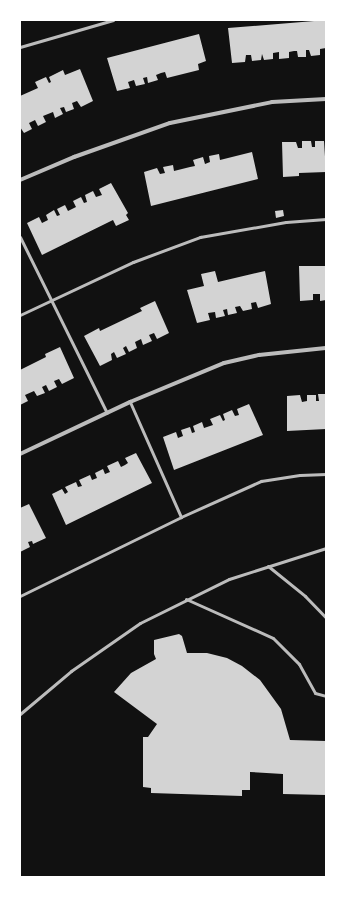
<!DOCTYPE html>
<html>
<head>
<meta charset="utf-8">
<style>
	body { margin:0 }
	#map { position:relative; width:346px; height:897px; overflow:hidden; background:#111; font-family:"Work Sans",sans-serif }
	div>[style] { position:absolute }
	[style*='--x'] { left:calc(var(--x)*1px); top:calc(var(--y)*1px); width:calc(var(--w)*1px); rotate:calc(var(--a)*1deg) }
	.building>* { inset:0; background:#d3d3d3 }
	.service>* { height:3px; margin:-1.5px; padding:0 1.5px; transform-origin:1.5px; border-radius:1.5px; background:#bcbcbc }
	.minor>* { height:4px; margin:-2px; padding:0 2px; transform-origin:2px; border-radius:2px; background:#bcbcbc }
	span { translate:-50% -50%; white-space:nowrap; text-align:center; line-height:1.15; -webkit-text-stroke:3px #fff; paint-order:stroke }
	.frame { position:absolute; inset:0; border:21px solid #fff; pointer-events:none }
</style>
</head>
<body>
<div id="map">
	<div class="building">
		<div style="clip-path:polygon(326px 20px,326px 48px,320px 49px,320px 55px,311px 56px,309px 50px,306px 50px,306px 57px,298px 57px,297px 51px,294px 51px,289px 52px,289px 58px,279px 59px,279px 52px,273px 53px,273px 59px,264px 60px,262px 54px,261px 60px,252px 61px,251px 55px,246px 55px,245px 62px,232px 63px,228px 28px)"></div>
		<div style="clip-path:polygon(199px 34px,206px 61px,198px 64px,199px 70px,167px 78px,165px 72px,161px 73px,156px 75px,158px 80px,148px 83px,147px 77px,143px 78px,145px 84px,136px 86px,134px 80px,128px 82px,130px 88px,117px 91px,107px 58px)"></div>
		<div style="clip-path:polygon(80px 69px,93px 101px,81px 107px,77px 101px,72px 103px,74px 109px,66px 112px,64px 107px,60px 108px,63px 114px,55px 118px,53px 112px,43px 116px,46px 122px,38px 126px,35px 120px,29px 123px,32px 129px,24px 133px,20px 127px,20px 96px,38px 88px,35px 82px,46px 77px,49px 83px,51px 82px,49px 77px,63px 70px,65px 75px)"></div>
		<div style="clip-path:polygon(302px 141px,311px 141px,312px 147px,315px 147px,315px 141px,324px 141px,326px 172px,299px 173px,299px 176px,283px 177px,282px 142px,296px 142px,298px 148px,302px 148px)"></div>
		<div style="clip-path:polygon(252px 152px,258px 179px,151px 206px,144px 172px,157px 168px,160px 174px,165px 173px,163px 167px,173px 165px,174px 171px,190px 167px,195px 166px,193px 160px,203px 157px,205px 164px,210px 162px,209px 156px,219px 154px,220px 160px)"></div>
		<div style="clip-path:polygon(111px 183px,128px 213px,126px 215px,129px 220px,116px 226px,113px 220px,42px 255px,27px 223px,39px 217px,42px 223px,48px 220px,46px 215px,54px 210px,57px 216px,60px 215px,57px 209px,65px 205px,68px 211px,76px 207px,73px 201px,81px 197px,84px 203px,87px 202px,85px 195px,93px 191px,96px 197px,102px 195px,99px 189px)"></div>
		<div style="clip-path:polygon(283px 210px,284px 216px,276px 218px,275px 211px)"></div>
		<div style="clip-path:polygon(299px 266px,326px 266px,326px 300px,320px 301px,320px 294px,313px 294px,313px 300px,300px 301px)"></div>
		<div style="clip-path:polygon(215px 271px,218px 282px,265px 271px,271px 304px,258px 308px,256px 302px,251px 303px,252px 309px,243px 311px,240px 306px,235px 307px,237px 313px,228px 315px,227px 309px,223px 310px,225px 316px,216px 318px,215px 312px,208px 313px,210px 320px,197px 323px,187px 290px,204px 286px,201px 274px)"></div>
		<div style="clip-path:polygon(155px 301px,169px 333px,157px 339px,154px 333px,149px 335px,152px 341px,143px 345px,141px 339px,135px 342px,137px 348px,129px 352px,126px 346px,123px 348px,126px 354px,117px 358px,114px 352px,111px 354px,112px 360px,100px 366px,84px 336px,99px 328px,100px 331px,142px 311px,140px 308px)"></div>
		<div style="clip-path:polygon(60px 347px,74px 378px,62px 384px,59px 379px,54px 381px,57px 387px,49px 391px,46px 385px,42px 387px,45px 393px,37px 396px,34px 391px,25px 395px,28px 401px,20px 405px,20px 370px,46px 357px,45px 354px)"></div>
		<div style="clip-path:polygon(318px 394px,326px 394px,326px 429px,287px 431px,287px 396px,300px 395px,302px 402px,307px 401px,307px 395px,316px 395px,316px 401px,319px 401px)"></div>
		<div style="clip-path:polygon(249px 404px,263px 435px,174px 470px,163px 437px,176px 432px,178px 438px,183px 436px,181px 430px,190px 427px,192px 433px,195px 432px,193px 426px,202px 422px,204px 428px,213px 425px,210px 419px,220px 415px,223px 421px,225px 420px,223px 414px,232px 410px,235px 416px,239px 415px,237px 409px)"></div>
		<div style="clip-path:polygon(136px 453px,152px 483px,66px 525px,52px 494px,62px 489px,65px 494px,68px 492px,65px 487px,76px 482px,78px 487px,82px 486px,79px 480px,90px 475px,92px 480px,97px 478px,95px 473px,103px 469px,105px 474px,110px 472px,107px 466px,118px 461px,121px 467px,125px 465px,128px 463px,125px 458px)"></div>
		<div style="clip-path:polygon(29px 504px,46px 538px,33px 544px,32px 541px,28px 542px,30px 547px,20px 552px,20px 508px)"></div>
		<div style="clip-path:polygon(179px 634px,182px 636px,187px 653px,207px 653px,227px 658px,242px 666px,260px 680px,281px 709px,290px 740px,326px 741px,326px 795px,283px 794px,283px 774px,250px 772px,250px 790px,242px 790px,242px 796px,151px 793px,151px 788px,143px 787px,143px 737px,148px 737px,157px 724px,114px 692px,131px 673px,156px 659px,154px 654px,154px 640px)"></div>
	</div>
	<div class="service">
		<div style="--x:20;--y:47;--w:97;--a:-16.2"></div>
		<div style="--x:20;--y:237;--w:196;--a:63.7"></div>
		<div style="--x:20;--y:315;--w:125;--a:-25.1"></div>
		<div style="--x:133;--y:262;--w:72;--a:-20.5"></div>
		<div style="--x:200;--y:237;--w:87;--a:-9.9"></div>
		<div style="--x:286;--y:222;--w:40;--a:-4.3"></div>
		<div style="--x:130;--y:402;--w:126;--a:66.1"></div>
		<div style="--x:268;--y:566;--w:48;--a:39"></div>
		<div style="--x:305;--y:596;--w:30;--a:46"></div>
		<div style="--x:20;--y:596;--w:179;--a:-26.1"></div>
		<div style="--x:181;--y:517;--w:88;--a:-24.2"></div>
		<div style="--x:261;--y:481;--w:39;--a:-9"></div>
		<div style="--x:300;--y:475;--w:26;--a:-2"></div>
		<div style="--x:186;--y:599;--w:95;--a:24.1"></div>
		<div style="--x:273;--y:638;--w:37;--a:45"></div>
		<div style="--x:299;--y:664;--w:33;--a:61"></div>
		<div style="--x:315;--y:693;--w:11;--a:15"></div>
		<div style="--x:20;--y:714;--w:67;--a:-40.1"></div>
		<div style="--x:71;--y:671;--w:84;--a:-34.8"></div>
		<div style="--x:140;--y:623;--w:99;--a:-26.3"></div>
		<div style="--x:229;--y:579;--w:102;--a:-17.7"></div>
	</div>
	<div class="minor">
		<div style="--x:20;--y:180;--w:59;--a:-23.1"></div>
		<div style="--x:74;--y:157;--w:102;--a:-19.5"></div>
		<div style="--x:170;--y:123;--w:104;--a:-11.6"></div>
		<div style="--x:272;--y:102;--w:54;--a:-3.2"></div>
		<div style="--x:20;--y:454;--w:122;--a:-25.3"></div>
		<div style="--x:130;--y:402;--w:102;--a:-22.5"></div>
		<div style="--x:224;--y:363;--w:36;--a:-13"></div>
		<div style="--x:259;--y:355;--w:67;--a:-6"></div>
	</div>
	<div class="frame"></div>
</div>
</body>
</html>
